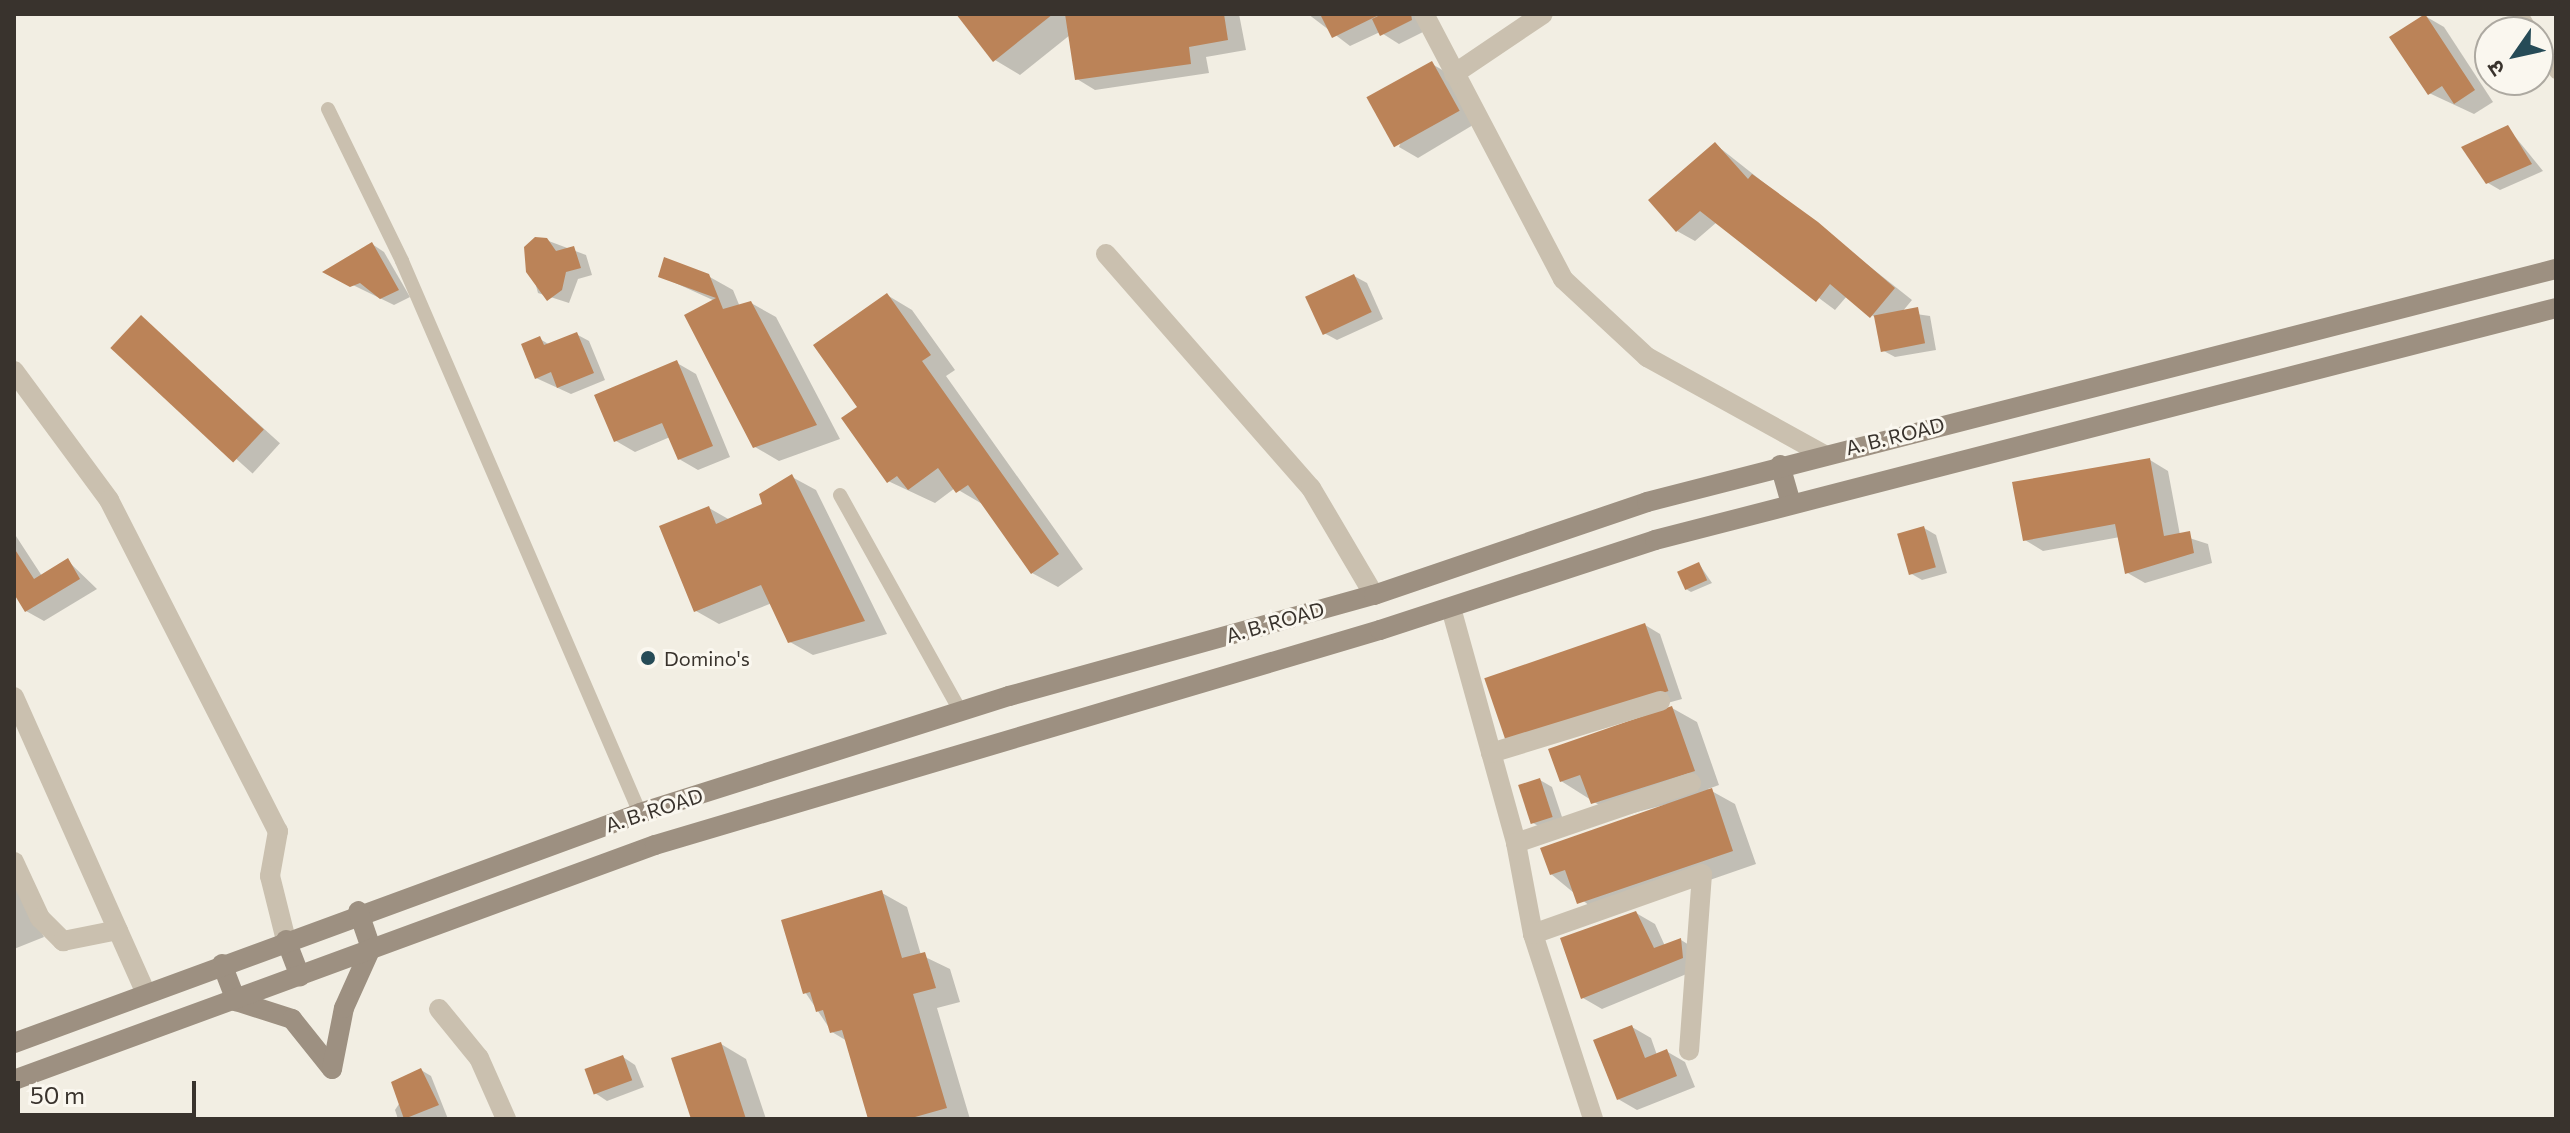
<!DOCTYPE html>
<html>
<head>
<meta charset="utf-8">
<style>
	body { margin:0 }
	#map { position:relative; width:2570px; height:1133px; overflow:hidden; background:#f2eee3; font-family:Commissioner,"Noto Sans Devanagari",sans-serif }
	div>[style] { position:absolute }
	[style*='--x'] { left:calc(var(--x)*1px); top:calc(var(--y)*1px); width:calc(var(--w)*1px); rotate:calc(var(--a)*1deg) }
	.shadow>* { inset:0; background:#0003; transform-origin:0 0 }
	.building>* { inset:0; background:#bb8358; transform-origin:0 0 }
	.lane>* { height:14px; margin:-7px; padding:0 7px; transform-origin:7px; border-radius:7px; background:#cac0af }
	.street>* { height:20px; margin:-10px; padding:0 10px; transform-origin:10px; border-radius:10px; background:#cac0af }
	.secondary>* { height:20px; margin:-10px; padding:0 10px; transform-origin:10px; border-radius:10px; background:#9d9081 }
	.dots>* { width:22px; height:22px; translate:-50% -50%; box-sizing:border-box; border:4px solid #faf7ef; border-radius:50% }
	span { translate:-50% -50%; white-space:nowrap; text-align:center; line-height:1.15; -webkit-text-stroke:6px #faf7ef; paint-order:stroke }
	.street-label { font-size:20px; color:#39332d }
	.poi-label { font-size:20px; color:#39332d }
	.left { translate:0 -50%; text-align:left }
	.frame { position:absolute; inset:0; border:16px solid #39332d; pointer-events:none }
	.north { position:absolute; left:2474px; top:16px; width:80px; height:80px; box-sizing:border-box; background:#faf7ef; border:2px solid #ada9a1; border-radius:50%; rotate:236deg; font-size:22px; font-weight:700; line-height:32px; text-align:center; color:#39332d }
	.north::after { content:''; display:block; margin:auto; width:28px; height:36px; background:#264b57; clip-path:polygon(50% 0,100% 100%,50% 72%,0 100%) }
	.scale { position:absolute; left:16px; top:1081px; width:180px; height:36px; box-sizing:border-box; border:4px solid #39332d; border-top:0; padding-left:10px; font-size:24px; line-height:28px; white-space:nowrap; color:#39332d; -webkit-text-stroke:6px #faf7ef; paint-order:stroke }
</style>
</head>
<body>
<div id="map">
	<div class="shadow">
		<div style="clip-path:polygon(959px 14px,1239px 14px,1246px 50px,1206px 57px,1209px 73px,1095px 90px,1077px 79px,1070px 35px,1020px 75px,995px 60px)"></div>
		<div style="clip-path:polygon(1308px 14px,1428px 14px,1429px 29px,1399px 44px,1380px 32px,1350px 46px)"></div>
		<div style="clip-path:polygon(2425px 16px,2444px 27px,2493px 102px,2474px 114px,2429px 93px)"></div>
		<div style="clip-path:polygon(1432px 64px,1451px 75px,1478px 122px,1418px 158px,1399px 147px)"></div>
		<div style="clip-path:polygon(2508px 128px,2543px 171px,2500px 190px,2488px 183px)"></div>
		<div style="clip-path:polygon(1715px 144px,1912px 300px,1902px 312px,1930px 316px,1936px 350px,1895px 357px,1882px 350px,1877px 319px,1847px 296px,1835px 310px,1717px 222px,1695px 241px,1677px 231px)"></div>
		<div style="clip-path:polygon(546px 240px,586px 255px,592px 275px,578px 279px,569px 303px,538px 293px,526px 248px)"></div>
		<div style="clip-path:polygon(372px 244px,384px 252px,410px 297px,394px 305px,326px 272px)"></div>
		<div style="clip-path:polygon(660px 276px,708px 276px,733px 290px,740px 307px,751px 303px,776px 317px,840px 439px,779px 461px,755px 447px,715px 301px)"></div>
		<div style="clip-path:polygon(1354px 276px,1367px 283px,1383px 319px,1337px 340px,1324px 333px)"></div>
		<div style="clip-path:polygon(887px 295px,912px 310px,955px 370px,946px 376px,1083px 569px,1058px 587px,1032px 573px,984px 505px,955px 488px,935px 503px,888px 481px,859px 408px)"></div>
		<div style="left:141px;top:318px;width:187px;height:41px;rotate:42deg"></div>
		<div style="clip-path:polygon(576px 334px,589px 341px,605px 380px,571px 394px,536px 378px,540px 339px,550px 345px)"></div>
		<div style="clip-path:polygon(677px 363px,696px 374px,730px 457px,698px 470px,679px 459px,670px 437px,635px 452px,616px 441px)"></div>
		<div style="clip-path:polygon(2150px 460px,2168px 471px,2180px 535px,2208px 544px,2212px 563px,2145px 583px,2126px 572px,2120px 537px,2043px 551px,2025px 540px)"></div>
		<div style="clip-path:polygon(792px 477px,816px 490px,887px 634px,813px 655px,790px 642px,772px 603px,719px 624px,696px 611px,709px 508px,730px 520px,764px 505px)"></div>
		<div style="clip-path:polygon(1924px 528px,1936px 535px,1947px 573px,1922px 580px,1910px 573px)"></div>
		<div style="clip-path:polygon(14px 533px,42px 576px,68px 561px,97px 589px,44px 621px,26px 611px,14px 590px)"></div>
		<div style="clip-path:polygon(1699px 564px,1712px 583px,1691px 592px,1686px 589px)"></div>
		<div style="clip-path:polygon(1645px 625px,1660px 634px,1682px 699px,1521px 743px,1505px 734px)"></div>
		<div style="clip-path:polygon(1672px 708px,1697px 722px,1719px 785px,1708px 789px,1735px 804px,1756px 864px,1603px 917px,1551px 874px,1687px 799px,1618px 817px,1561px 781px)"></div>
		<div style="clip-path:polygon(1540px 780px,1552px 787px,1564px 823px,1546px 830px,1533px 823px)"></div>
		<div style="clip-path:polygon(14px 881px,44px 937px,14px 949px)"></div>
		<div style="clip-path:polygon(882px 893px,907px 907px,921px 955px,950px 969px,960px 1002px,937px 1008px,970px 1119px,870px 1119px,847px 1041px,832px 1032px,805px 992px)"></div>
		<div style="clip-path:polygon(1636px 913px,1655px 924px,1665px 946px,1681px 940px,1699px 951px,1701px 968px,1602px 1009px,1583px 998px)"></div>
		<div style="clip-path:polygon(1632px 1027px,1651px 1038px,1657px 1055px,1666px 1051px,1685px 1062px,1695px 1087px,1637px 1110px,1618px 1099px)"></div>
		<div style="clip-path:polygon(721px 1044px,746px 1059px,766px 1119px,693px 1119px)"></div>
		<div style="clip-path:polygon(623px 1057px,635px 1065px,644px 1087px,607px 1101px,595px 1093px)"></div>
		<div style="clip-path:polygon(421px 1070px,431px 1076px,448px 1119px,398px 1119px,395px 1110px)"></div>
	</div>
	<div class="building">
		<div style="clip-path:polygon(956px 14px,1053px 14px,993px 62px)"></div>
		<div style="clip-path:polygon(1065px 14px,1224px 14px,1228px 40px,1189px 47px,1191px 64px,1075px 80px)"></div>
		<div style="clip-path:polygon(1320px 14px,1381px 14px,1332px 38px)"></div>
		<div style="clip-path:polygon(1382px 14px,1411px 14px,1412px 20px,1380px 36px,1372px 19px)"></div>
		<div style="clip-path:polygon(2425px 14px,2475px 90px,2454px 104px,2442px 86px,2428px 95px,2389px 37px)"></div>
		<div style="left:1432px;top:61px;width:57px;height:75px;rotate:61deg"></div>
		<div style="clip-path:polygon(2508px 125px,2532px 164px,2486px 184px,2461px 147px)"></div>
		<div style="clip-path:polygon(1715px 142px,1748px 179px,1752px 174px,1818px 222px,1895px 288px,1870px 318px,1830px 284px,1816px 302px,1700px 211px,1676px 232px,1648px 200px)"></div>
		<div style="clip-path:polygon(535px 237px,547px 238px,556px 251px,574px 246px,581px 268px,566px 272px,562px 290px,547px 301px,526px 272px,524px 247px)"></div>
		<div style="clip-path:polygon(372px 242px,399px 290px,380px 299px,360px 283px,350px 287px,322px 272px)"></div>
		<div style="clip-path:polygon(664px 257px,709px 274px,723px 309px,751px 301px,817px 425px,753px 448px,684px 315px,716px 298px,658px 277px)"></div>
		<div style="left:1354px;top:274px;width:42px;height:54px;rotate:65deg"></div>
		<div style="clip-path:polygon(887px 293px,931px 355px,922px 361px,1059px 554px,1031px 574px,968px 485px,956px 493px,938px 468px,908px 490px,897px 476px,887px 483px,841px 418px,857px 407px,813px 345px)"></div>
		<div style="left:1918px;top:307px;width:37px;height:45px;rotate:79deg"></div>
		<div style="left:141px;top:315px;width:168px;height:45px;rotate:43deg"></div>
		<div style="clip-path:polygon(577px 332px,594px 373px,557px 388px,551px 372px,535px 379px,521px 344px,540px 336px,544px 345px)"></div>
		<div style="clip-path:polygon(677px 360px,713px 446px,678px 460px,662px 423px,614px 442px,594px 395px)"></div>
		<div style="clip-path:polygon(2150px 458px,2164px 536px,2190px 531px,2194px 553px,2125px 574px,2115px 524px,2023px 541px,2012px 482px)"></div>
		<div style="clip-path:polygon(792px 474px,865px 621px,788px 643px,761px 585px,694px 612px,659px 526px,709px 506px,716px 524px,762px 504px,759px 494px)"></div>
		<div style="left:1924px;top:526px;width:43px;height:28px;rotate:74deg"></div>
		<div style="clip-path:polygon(14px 548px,34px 579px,68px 558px,80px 579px,25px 612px,14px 594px)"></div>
		<div style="left:1699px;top:562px;width:20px;height:24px;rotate:66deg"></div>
		<div style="left:1645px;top:623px;width:72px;height:170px;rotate:71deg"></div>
		<div style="clip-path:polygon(1672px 706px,1695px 771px,1591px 804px,1580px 775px,1560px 782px,1548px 749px)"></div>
		<div style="left:1540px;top:778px;width:41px;height:23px;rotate:72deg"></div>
		<div style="clip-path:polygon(1712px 788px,1733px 851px,1577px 904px,1565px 870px,1550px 875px,1540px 848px)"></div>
		<div style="clip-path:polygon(882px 890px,902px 958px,925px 952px,936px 988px,913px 994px,947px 1108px,908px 1119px,868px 1119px,842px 1030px,830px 1033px,823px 1010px,816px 1012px,810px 992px,803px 994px,781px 920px)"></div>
		<div style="clip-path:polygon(1636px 911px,1654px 948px,1681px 938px,1683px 958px,1581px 999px,1560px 938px)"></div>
		<div style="clip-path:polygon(1632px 1025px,1645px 1058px,1667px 1049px,1677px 1076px,1617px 1100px,1593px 1040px)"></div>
		<div style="clip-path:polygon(721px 1042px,746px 1119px,691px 1119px,671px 1058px)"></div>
		<div style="left:623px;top:1055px;width:27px;height:41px;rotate:70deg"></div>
		<div style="clip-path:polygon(421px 1068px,439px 1105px,404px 1119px,391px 1082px)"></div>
	</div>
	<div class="lane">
		<div style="--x:2521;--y:14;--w:21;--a:59"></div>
		<div style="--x:2538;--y:42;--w:35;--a:59"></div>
		<div style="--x:328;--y:109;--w:169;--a:64"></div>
		<div style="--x:402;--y:261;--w:601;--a:66.68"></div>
		<div style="--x:840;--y:495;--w:248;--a:60.9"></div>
	</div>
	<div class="street">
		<div style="--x:1424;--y:14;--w:299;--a:62.3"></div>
		<div style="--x:1563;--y:279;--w:115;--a:42.9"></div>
		<div style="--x:1647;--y:357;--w:201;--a:28.9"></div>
		<div style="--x:1454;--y:74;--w:107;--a:-34"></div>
		<div style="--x:1106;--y:254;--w:311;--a:48.8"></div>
		<div style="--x:1311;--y:488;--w:124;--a:59.5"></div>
		<div style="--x:14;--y:371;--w:160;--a:53.6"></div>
		<div style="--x:109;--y:500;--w:372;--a:63"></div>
		<div style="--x:278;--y:831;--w:46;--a:100.1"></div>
		<div style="--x:270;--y:876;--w:66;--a:76"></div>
		<div style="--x:1451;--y:608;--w:244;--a:74.5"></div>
		<div style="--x:1516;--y:843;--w:93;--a:79.4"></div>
		<div style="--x:1533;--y:934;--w:194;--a:72"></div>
		<div style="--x:14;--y:697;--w:324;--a:66"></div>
		<div style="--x:1491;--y:753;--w:177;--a:-17.1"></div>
		<div style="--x:1516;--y:843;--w:185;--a:-18.9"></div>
		<div style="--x:14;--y:862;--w:62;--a:65.1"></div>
		<div style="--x:40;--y:918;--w:33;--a:45"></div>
		<div style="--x:63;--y:941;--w:56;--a:-11.3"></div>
		<div style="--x:1533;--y:934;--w:179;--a:-19.5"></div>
		<div style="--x:1702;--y:874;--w:177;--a:94.2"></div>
		<div style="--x:439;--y:1009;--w:63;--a:50.8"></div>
		<div style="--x:479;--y:1058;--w:67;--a:66.1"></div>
	</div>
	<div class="secondary">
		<div style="--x:1780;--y:465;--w:40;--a:74"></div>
		<div style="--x:286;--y:940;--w:39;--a:69"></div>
		<div style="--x:222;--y:964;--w:40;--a:69"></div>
		<div style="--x:236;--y:1001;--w:59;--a:17.8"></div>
		<div style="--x:292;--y:1019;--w:64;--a:51.3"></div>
		<div style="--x:14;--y:1043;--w:667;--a:-20.17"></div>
		<div style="--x:640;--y:813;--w:387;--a:-17.6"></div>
		<div style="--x:1009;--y:696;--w:379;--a:-15.5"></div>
		<div style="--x:1374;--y:595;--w:288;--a:-18.8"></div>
		<div style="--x:1647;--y:502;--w:938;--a:-14.38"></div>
		<div style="--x:332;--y:1069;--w:62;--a:-78.9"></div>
		<div style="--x:344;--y:1008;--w:66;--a:-65.8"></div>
		<div style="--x:371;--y:948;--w:39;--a:-109"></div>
		<div style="--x:14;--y:1080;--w:683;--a:-20.13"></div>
		<div style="--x:655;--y:845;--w:756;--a:-16.52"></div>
		<div style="--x:1380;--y:630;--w:289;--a:-18.1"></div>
		<div style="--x:1655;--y:540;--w:930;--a:-14.44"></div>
	</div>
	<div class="dots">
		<div style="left:648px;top:658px;background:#264b57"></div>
	</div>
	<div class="street-label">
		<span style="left:1895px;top:436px;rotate:-14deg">A. B. ROAD</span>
		<span style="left:1275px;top:622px;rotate:-16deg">A. B. ROAD</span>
		<span style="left:654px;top:810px;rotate:-18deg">A. B. ROAD</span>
	</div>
	<div class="poi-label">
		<span class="left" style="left:664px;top:658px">Domino's</span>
	</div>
	<div class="frame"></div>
	<div class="north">उ</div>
	<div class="scale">50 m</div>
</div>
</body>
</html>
